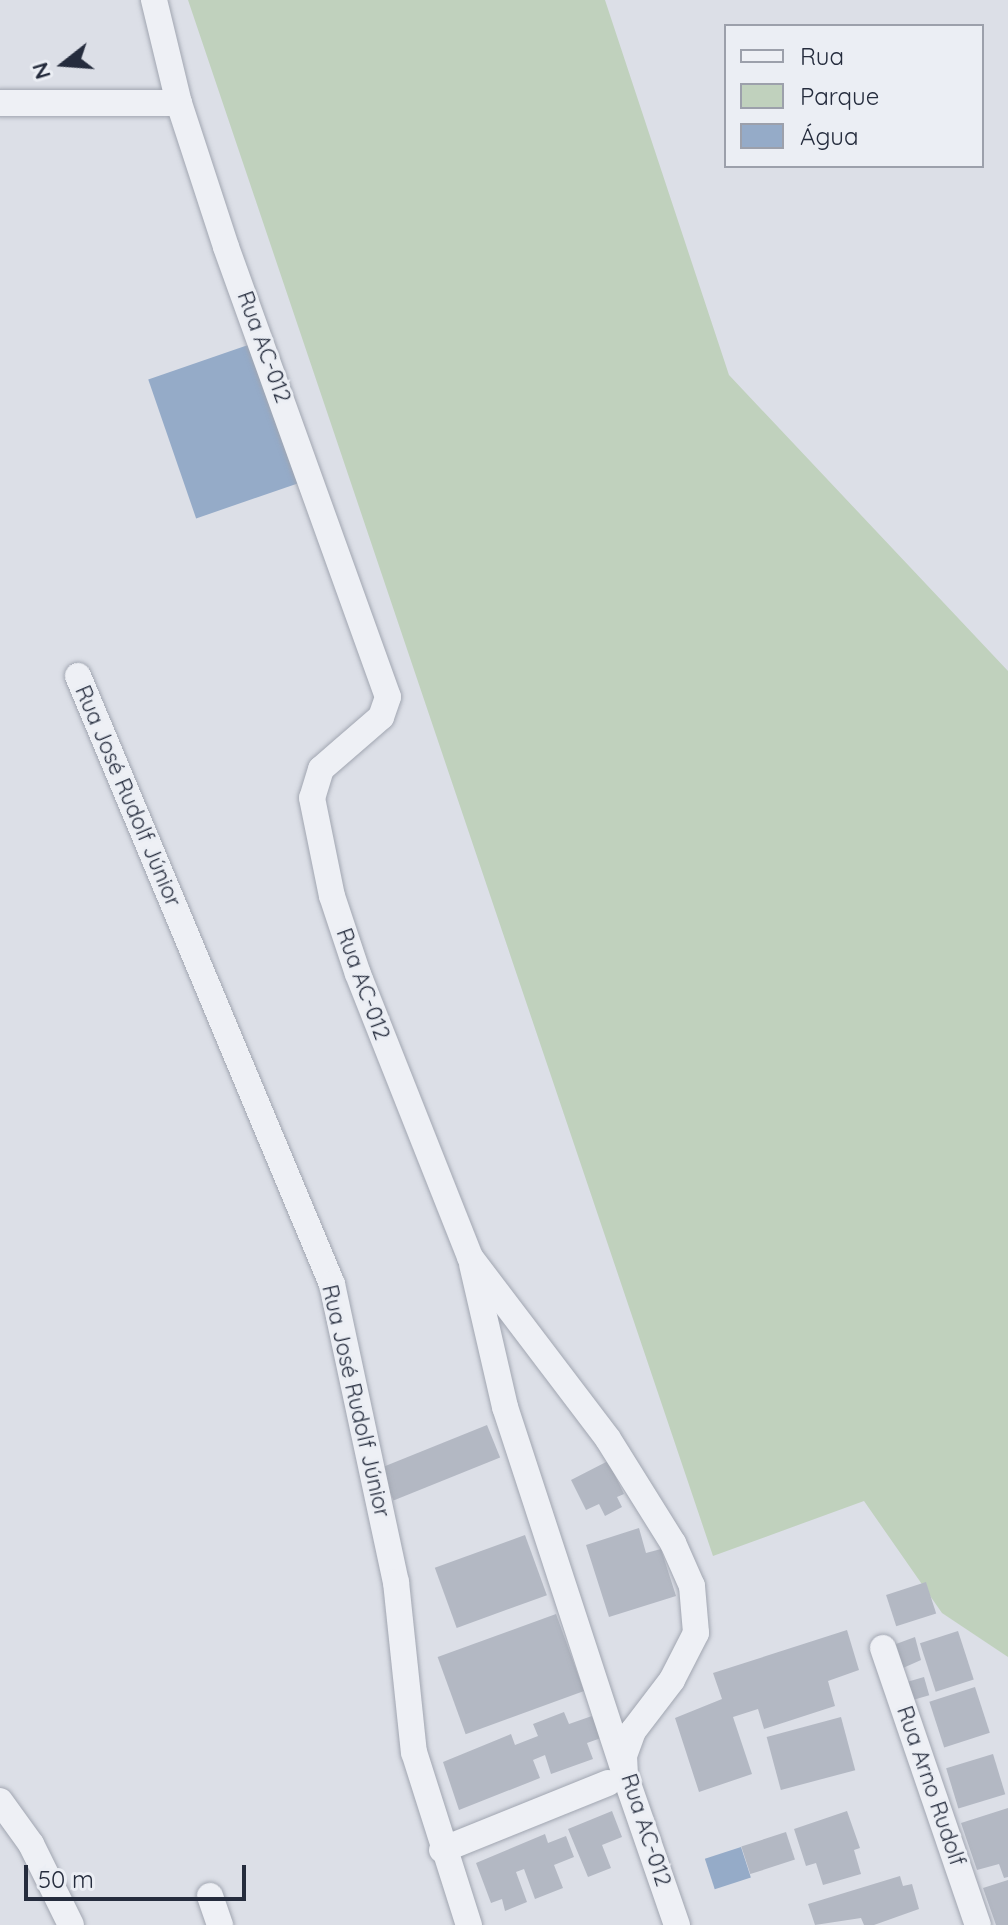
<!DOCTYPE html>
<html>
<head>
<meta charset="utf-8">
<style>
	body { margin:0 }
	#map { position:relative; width:1008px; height:1925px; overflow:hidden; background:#dcdfe7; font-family:Quicksand,sans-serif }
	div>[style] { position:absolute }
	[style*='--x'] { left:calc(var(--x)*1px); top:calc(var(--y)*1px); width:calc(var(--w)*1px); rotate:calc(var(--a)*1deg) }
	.green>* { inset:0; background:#c0d1bd }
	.water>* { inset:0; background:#95abc8; transform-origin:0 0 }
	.building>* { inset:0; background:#b3b8c3; transform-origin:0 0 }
	.roads { filter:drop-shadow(0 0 2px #a1a6b1) drop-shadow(0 0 2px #a1a6b1) }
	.minor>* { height:26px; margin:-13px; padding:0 13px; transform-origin:13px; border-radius:13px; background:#eef0f5 }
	span { translate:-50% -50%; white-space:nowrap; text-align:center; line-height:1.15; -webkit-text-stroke:6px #ebeef4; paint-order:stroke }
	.street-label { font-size:22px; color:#252c3d }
	.legend { position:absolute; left:724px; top:24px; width:260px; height:144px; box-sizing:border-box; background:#ebeef4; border:2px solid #9ca0ab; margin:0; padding:10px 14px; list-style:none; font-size:24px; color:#252c3d }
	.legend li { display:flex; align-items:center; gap:16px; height:40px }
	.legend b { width:40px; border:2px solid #9ca0ab }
	.north { position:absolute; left:24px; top:24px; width:80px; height:80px; -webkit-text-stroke:6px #ebeef4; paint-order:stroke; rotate:253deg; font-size:22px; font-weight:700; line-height:32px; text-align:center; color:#252c3d }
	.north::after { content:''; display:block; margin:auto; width:28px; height:36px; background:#252c3d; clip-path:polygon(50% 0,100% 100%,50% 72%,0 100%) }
	.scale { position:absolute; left:24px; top:1865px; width:222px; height:36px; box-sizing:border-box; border:4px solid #252c3d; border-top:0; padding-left:10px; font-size:24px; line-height:28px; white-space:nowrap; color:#252c3d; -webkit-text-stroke:6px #ebeef4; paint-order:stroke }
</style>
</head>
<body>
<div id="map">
	<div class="green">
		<div style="clip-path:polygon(188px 0,605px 0,729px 375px,1008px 671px,1008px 1657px,942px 1613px,864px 1501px,713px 1556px)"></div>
	</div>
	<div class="water">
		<div style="left:257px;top:342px;width:147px;height:115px;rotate:71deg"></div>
		<div style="left:741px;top:1847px;width:32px;height:38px;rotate:72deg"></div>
	</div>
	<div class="building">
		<div style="left:487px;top:1425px;width:35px;height:115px;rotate:68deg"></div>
		<div style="clip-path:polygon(608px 1461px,624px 1494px,617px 1497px,622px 1507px,605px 1516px,599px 1504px,586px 1510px,571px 1480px)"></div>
		<div style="clip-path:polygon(639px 1528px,646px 1553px,661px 1549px,676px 1596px,609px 1617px,586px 1545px)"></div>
		<div style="left:525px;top:1535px;width:64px;height:96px;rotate:70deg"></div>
		<div style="left:926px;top:1582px;width:33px;height:42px;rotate:72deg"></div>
		<div style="left:556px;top:1614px;width:82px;height:126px;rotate:70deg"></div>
		<div style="clip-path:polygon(847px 1630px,859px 1670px,828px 1681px,835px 1706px,764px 1729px,758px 1709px,733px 1717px,752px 1774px,699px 1792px,675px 1718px,722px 1699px,713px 1673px)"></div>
		<div style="left:958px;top:1631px;width:51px;height:40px;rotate:72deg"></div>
		<div style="clip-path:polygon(915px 1637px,921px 1660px,903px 1668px,896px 1644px)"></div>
		<div style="left:924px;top:1677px;width:19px;height:17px;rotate:74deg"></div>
		<div style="left:975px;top:1687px;width:48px;height:48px;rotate:72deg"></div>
		<div style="clip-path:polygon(564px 1712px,569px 1724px,592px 1716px,601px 1738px,587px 1743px,593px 1759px,551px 1774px,545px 1755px,533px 1760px,540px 1778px,459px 1810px,443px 1762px,511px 1734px,515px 1745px,538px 1736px,533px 1724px)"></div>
		<div style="left:841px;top:1717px;width:55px;height:77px;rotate:75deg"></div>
		<div style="left:993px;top:1754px;width:42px;height:49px;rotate:73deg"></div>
		<div style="clip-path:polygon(1008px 1808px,1008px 1877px,1004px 1878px,999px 1864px,977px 1870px,961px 1823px)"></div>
		<div style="clip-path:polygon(612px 1811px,622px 1837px,602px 1845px,611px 1868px,588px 1877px,568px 1829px)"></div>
		<div style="clip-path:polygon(847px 1811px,860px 1848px,854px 1850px,861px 1874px,823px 1885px,816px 1863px,806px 1866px,794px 1829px)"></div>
		<div style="left:786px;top:1832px;width:29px;height:47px;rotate:72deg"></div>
		<div style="clip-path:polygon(545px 1834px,548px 1843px,566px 1836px,574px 1857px,554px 1865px,563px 1888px,535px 1899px,524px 1869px,516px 1872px,527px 1902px,505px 1911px,502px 1899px,491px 1903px,476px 1863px)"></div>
		<div style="clip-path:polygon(900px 1876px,903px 1886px,912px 1884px,919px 1909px,874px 1925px,864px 1925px,861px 1918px,815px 1925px,808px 1904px)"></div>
		<div style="clip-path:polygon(1008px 1880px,1008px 1925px,996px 1925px,983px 1888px)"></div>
	</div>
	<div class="roads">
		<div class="minor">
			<div style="--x:154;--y:0;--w:106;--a:76.4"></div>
			<div style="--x:179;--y:103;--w:151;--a:71.9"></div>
			<div style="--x:226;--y:247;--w:478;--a:70.2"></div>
			<div style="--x:388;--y:697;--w:21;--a:109"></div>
			<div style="--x:381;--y:717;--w:79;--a:139.1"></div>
			<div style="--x:321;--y:769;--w:30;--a:107"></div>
			<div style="--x:312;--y:798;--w:100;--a:78.5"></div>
			<div style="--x:332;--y:896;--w:82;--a:71.6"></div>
			<div style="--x:358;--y:974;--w:304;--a:68.4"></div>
			<div style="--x:470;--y:1257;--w:228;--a:52.8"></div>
			<div style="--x:608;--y:1439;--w:123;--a:58"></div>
			<div style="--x:673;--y:1543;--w:47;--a:66.2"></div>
			<div style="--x:692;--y:1586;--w:47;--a:85.1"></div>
			<div style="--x:696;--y:1633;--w:53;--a:117.1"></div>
			<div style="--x:672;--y:1680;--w:64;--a:127.4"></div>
			<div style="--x:633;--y:1731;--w:27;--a:110"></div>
			<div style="--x:624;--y:1756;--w:19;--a:87"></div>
			<div style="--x:625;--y:1775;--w:159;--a:70.9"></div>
			<div style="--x:0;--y:103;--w:179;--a:0"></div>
			<div style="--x:78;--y:676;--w:659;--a:67.33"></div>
			<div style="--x:332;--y:1284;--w:305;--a:77.9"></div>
			<div style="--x:396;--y:1582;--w:171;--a:84"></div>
			<div style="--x:414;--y:1752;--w:182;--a:72.4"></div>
			<div style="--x:472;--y:1264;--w:147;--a:77"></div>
			<div style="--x:505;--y:1407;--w:378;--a:71.9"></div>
			<div style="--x:883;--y:1648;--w:293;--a:71.1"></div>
			<div style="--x:0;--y:1801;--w:53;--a:54.2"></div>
			<div style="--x:31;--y:1844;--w:90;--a:63.7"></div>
			<div style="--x:442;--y:1850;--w:179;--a:-22"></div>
			<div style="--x:210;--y:1896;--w:31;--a:71"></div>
		</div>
	</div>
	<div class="street-label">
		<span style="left:264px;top:347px;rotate:70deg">Rua AC-012</span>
		<span style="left:128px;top:796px;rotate:67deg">Rua José Rudolf Júnior</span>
		<span style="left:363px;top:984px;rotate:70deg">Rua AC-012</span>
		<span style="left:356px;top:1401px;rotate:77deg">Rua José Rudolf Júnior</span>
		<span style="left:931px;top:1786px;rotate:71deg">Rua Arno Rudolf</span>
		<span style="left:646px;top:1830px;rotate:72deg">Rua AC-012</span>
	</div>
	<ul class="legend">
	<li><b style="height:10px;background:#eef0f5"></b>Rua</li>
	<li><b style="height:22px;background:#c0d1bd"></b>Parque</li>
	<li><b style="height:22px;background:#95abc8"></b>Água</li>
	</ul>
	<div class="north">N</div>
	<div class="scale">50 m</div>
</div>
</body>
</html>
